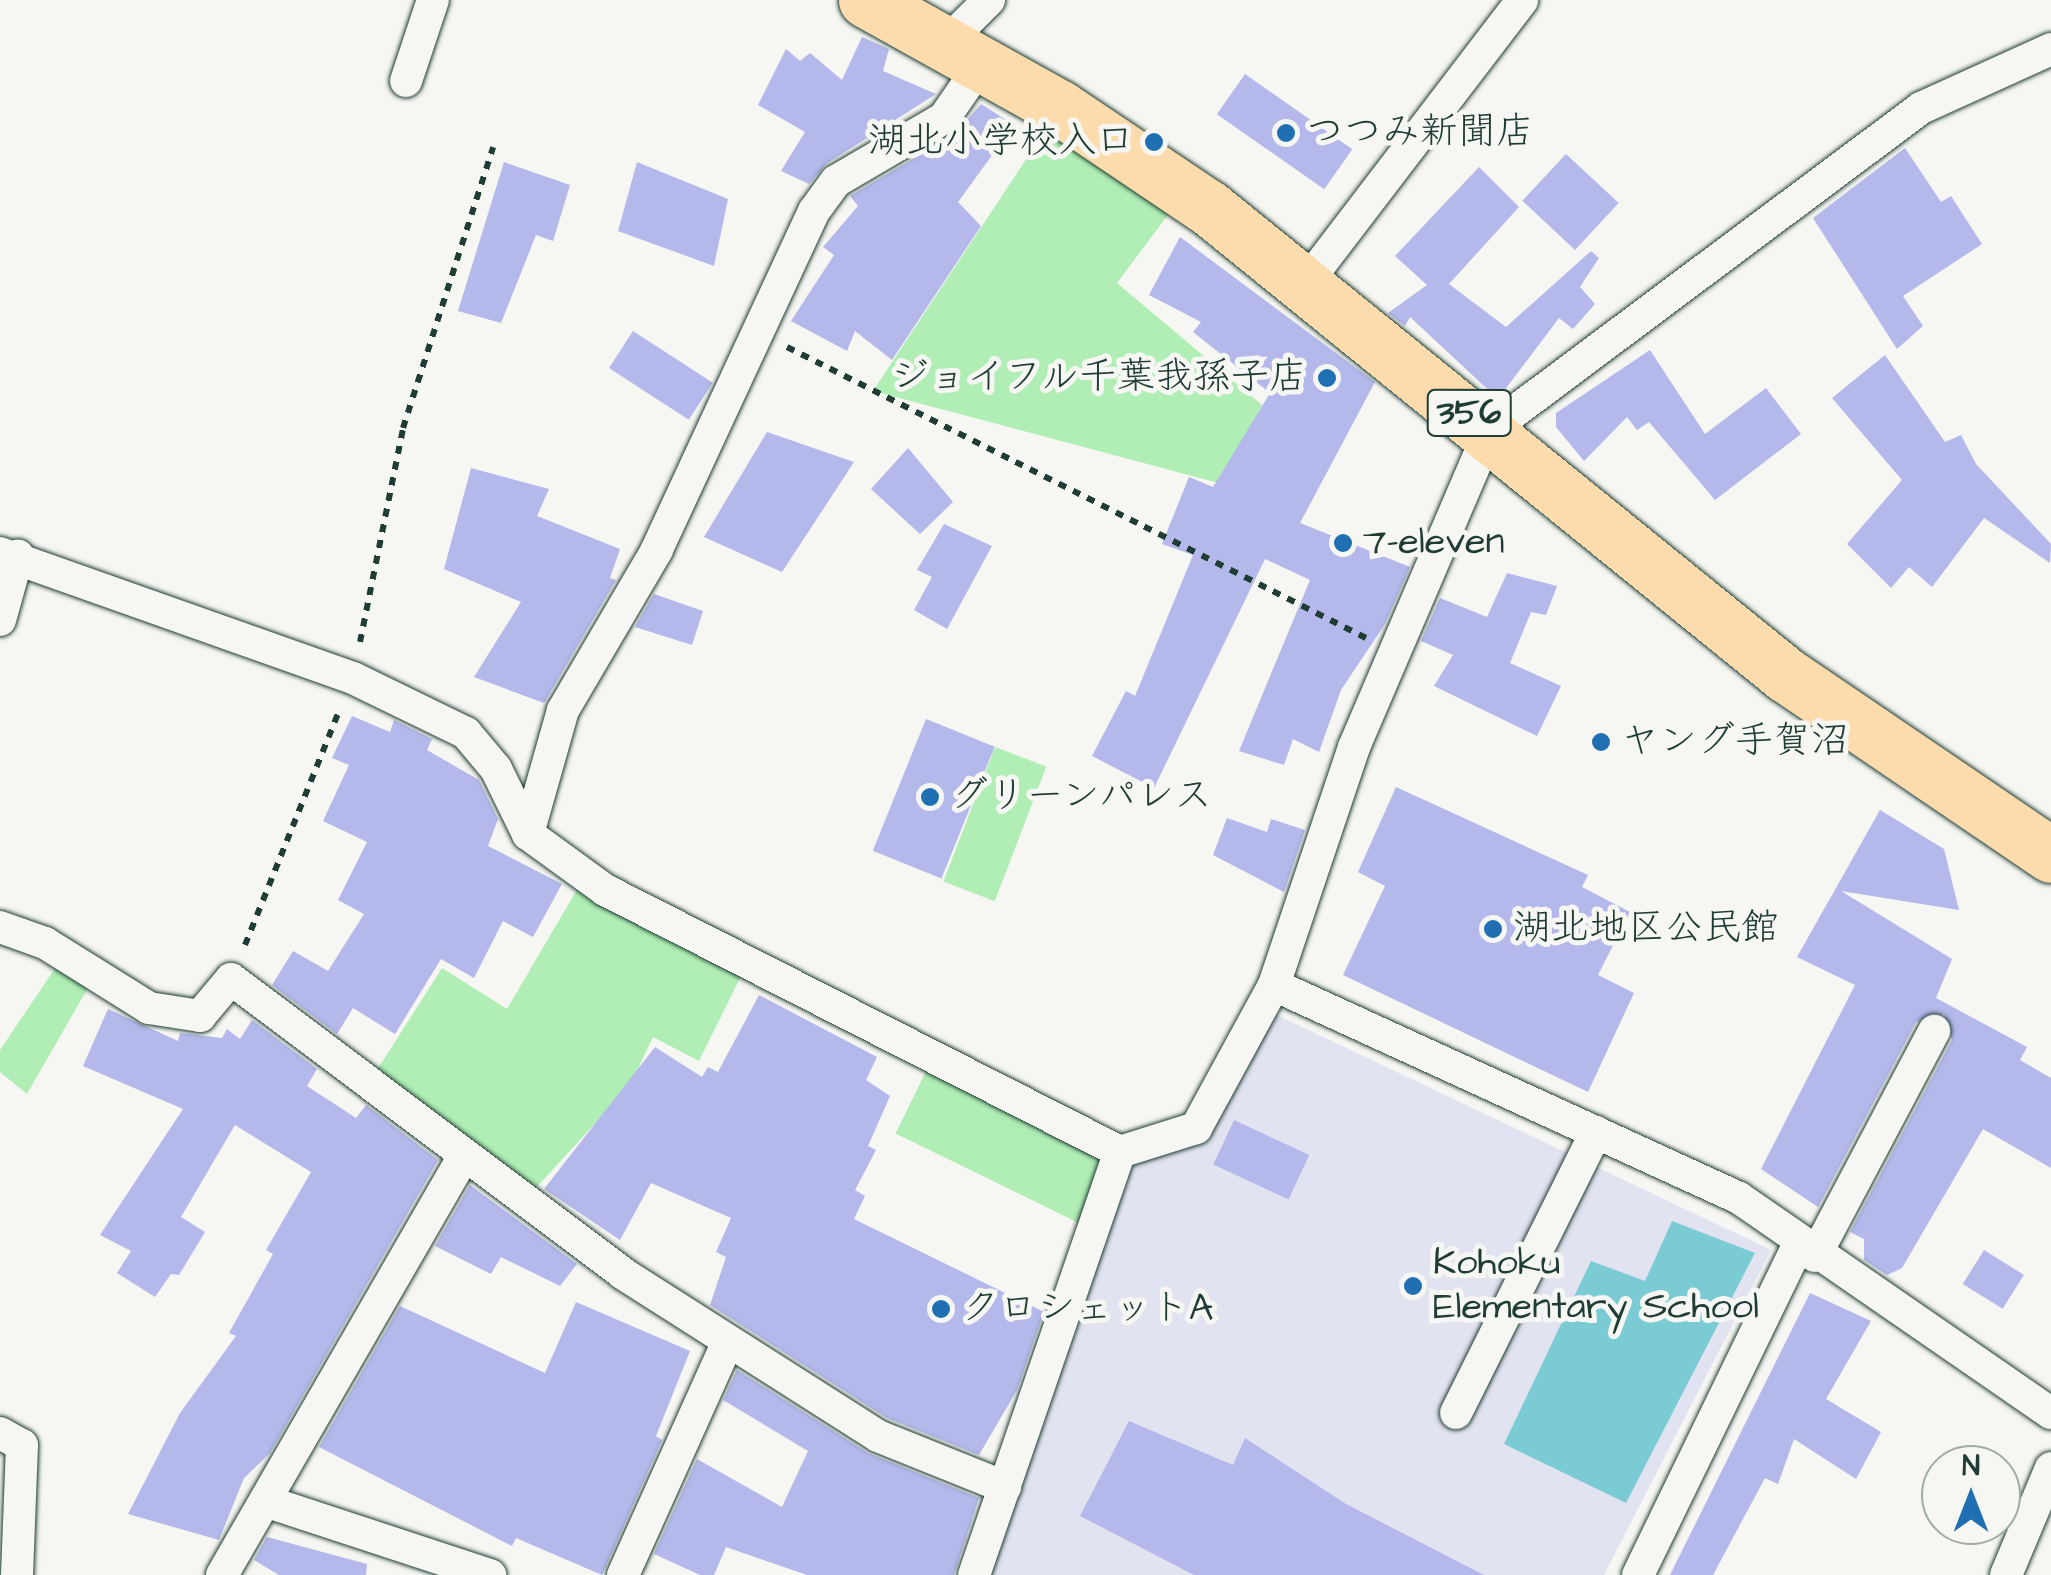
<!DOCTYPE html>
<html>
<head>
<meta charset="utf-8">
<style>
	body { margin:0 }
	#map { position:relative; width:2051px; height:1575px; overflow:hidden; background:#f6f6f2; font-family:"Architects Daughter","Klee One",sans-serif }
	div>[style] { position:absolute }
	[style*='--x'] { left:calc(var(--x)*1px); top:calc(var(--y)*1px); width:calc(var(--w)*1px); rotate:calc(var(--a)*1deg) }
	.built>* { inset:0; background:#e2e3f0 }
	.green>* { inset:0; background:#b0eeb5; transform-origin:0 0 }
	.water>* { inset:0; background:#7bcbd5 }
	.building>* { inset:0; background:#b4b8ea; transform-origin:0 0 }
	.path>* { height:6px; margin-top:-3px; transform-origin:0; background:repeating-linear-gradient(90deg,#1f3d34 0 8px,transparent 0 16px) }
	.roads { filter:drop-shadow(0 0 2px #1f3d34) drop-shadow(0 0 2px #1f3d34) }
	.street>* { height:32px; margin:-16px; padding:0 16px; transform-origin:16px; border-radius:16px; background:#f6f6f2 }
	.highway>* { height:55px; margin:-27.5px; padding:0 27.5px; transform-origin:27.5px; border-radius:27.5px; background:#fcdcac }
	.dots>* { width:28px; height:28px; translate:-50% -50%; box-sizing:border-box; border:5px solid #f6f6f2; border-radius:50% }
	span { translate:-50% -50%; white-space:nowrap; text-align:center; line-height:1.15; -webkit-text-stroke:10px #f6f6f2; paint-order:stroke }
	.shield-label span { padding:2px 8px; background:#f6f6f2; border:2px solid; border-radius:8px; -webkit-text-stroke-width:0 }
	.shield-label { font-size:35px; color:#1f3d34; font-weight:700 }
	.poi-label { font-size:38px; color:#1f3d34 }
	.left { translate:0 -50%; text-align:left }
	.right { translate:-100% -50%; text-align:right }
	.north { position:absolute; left:1921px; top:1445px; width:100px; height:100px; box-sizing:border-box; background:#f6f6f2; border:2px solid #a0aca6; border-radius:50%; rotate:0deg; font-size:28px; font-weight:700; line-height:40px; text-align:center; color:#1f3d34 }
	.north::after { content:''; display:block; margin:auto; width:35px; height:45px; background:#1f6fb2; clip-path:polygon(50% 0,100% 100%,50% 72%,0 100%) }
</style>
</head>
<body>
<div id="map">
	<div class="built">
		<div style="clip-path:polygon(1274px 985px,1277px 1015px,1771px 1250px,1604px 1575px,971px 1575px,1120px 1152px,1196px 1128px)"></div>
	</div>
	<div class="green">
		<div style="clip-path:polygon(1060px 108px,1185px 192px,1117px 283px,1262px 405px,1226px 485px,873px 391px)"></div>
		<div style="left:995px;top:747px;width:55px;height:144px;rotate:21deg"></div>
		<div style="clip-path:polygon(585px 876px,746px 966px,699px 1061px,653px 1037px,630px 1085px,525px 1200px,372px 1078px,442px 968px,507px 1009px)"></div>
		<div style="clip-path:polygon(64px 955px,96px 974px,27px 1094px,0 1072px,0 1050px)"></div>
		<div style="left:932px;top:1059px;width:210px;height:83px;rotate:26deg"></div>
	</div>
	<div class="water">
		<div style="clip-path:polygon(1672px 1221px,1755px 1253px,1626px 1503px,1504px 1444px,1591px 1261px,1645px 1281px)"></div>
	</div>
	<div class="building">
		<div style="clip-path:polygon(862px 37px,889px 49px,883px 71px,936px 94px,826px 164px,809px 184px,781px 171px,805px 132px,758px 105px,786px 49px,800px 61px,810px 53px,842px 80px)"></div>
		<div style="left:1245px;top:74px;width:131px;height:49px;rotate:35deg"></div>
		<div style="clip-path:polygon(981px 104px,1014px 125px,958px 202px,981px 226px,892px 360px,855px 331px,847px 351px,791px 321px,834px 255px,823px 247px,858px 206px,850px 196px,954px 135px)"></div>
		<div style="clip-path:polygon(1905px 148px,1941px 202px,1951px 196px,1982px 244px,1903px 296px,1923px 326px,1897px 349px,1813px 218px)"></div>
		<div style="left:1566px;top:154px;width:72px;height:64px;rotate:43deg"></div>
		<div style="clip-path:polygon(504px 162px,570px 185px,553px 241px,536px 235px,501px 323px,458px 311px)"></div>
		<div style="clip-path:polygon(637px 162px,728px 199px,714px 266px,618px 231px)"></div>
		<div style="clip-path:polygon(1479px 167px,1519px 207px,1449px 284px,1506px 327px,1591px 251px,1599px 258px,1580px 287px,1595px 304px,1573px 329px,1559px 318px,1498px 399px,1410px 317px,1405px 326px,1388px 313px,1427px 285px,1395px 256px)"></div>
		<div style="clip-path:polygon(1180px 237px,1375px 382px,1300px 523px,1410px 567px,1385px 624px,1341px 690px,1319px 752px,1293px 739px,1284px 765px,1239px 751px,1310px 580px,1265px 559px,1154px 788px,1092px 756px,1126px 691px,1135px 696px,1193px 555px,1162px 544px,1189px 477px,1213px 487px,1270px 393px,1193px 332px,1201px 322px,1149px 295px)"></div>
		<div style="left:633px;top:331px;width:95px;height:44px;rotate:33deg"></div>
		<div style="clip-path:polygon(1650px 350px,1705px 434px,1766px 388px,1801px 434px,1715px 500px,1649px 422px,1637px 430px,1627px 417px,1584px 461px,1556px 427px,1556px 413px)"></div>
		<div style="clip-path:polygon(1885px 355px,1945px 442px,1961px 435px,1976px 464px,2051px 544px,2050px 563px,1984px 518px,1932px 587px,1909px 567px,1891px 588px,1847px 544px,1902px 480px,1832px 398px)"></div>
		<div style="clip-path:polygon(767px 432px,854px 462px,782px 572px,704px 537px)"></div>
		<div style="clip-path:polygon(908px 448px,953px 502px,920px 534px,871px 489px)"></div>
		<div style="clip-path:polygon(471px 468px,549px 489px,537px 516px,620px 549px,610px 578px,616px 580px,544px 703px,474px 677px,521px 602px,444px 569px)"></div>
		<div style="clip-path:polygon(944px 524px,992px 546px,947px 629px,914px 610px,932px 577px,917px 570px)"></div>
		<div style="clip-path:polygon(1507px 573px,1557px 586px,1546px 615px,1531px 612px,1510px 663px,1561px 686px,1537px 736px,1434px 686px,1453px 655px,1421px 641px,1440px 598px,1487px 617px)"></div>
		<div style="clip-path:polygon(654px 594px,703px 611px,692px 645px,635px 627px)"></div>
		<div style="clip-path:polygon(352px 716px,390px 732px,394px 720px,432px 739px,427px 750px,479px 780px,498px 819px,488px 846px,562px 884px,533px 937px,503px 921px,474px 978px,441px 959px,395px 1034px,353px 1008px,337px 1034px,272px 985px,293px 951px,328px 971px,364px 914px,338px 900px,367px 842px,323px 821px,349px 765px,332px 758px)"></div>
		<div style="left:926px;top:719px;width:74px;height:142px;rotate:22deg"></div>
		<div style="clip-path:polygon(1396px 787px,1588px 875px,1582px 887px,1630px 912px,1598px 975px,1634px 993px,1588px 1092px,1343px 975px,1385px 886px,1358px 872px)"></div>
		<div style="clip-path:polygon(1880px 810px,1944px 849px,1959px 910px,1841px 891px,1952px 959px,1936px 998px,2027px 1047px,2020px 1060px,2051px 1078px,2051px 1168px,1983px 1129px,1902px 1268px,1887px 1275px,1864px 1260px,1864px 1239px,1850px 1232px,1952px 1040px,1944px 1014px,1916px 1022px,1818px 1207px,1761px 1169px,1855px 985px,1797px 957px)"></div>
		<div style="clip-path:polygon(1227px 818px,1267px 832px,1271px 819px,1305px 830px,1284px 892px,1213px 855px)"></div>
		<div style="clip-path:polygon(759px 995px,877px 1057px,866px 1080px,890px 1096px,868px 1146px,876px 1150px,855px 1190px,865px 1196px,854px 1219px,1044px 1312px,1017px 1390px,979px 1455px,887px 1418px,710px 1305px,726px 1257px,716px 1252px,731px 1218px,651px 1183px,620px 1240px,544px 1189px,655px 1047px,702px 1077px,708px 1067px,718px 1072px)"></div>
		<div style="clip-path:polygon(108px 1009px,178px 1041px,180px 1033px,222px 1038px,227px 1029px,240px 1039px,252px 1020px,317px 1069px,307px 1086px,356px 1118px,366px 1105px,438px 1160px,270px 1453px,244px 1478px,219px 1540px,128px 1514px,180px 1413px,236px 1336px,229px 1333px,273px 1254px,266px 1250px,311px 1172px,235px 1125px,181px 1217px,205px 1232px,179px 1275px,171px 1274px,155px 1297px,117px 1273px,131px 1251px,100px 1235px,183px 1109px,83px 1066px)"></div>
		<div style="left:1234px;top:1120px;width:83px;height:49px;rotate:25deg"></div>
		<div style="clip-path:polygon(470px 1185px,577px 1264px,560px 1286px,501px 1257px,491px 1274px,435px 1246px)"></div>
		<div style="left:1984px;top:1250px;width:47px;height:40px;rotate:32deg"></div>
		<div style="clip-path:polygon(1810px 1293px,1871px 1321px,1826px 1399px,1881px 1432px,1856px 1479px,1794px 1439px,1778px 1484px,1765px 1478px,1713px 1575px,1670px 1575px)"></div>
		<div style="clip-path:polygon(576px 1302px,690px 1351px,656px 1436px,662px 1440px,602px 1575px,516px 1538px,512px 1546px,319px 1447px,400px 1306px,545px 1373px)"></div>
		<div style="clip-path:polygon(737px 1370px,868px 1453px,979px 1498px,954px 1575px,807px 1575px,726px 1547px,714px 1575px,700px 1575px,654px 1554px,697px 1459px,782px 1507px,808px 1451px,723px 1400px)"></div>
		<div style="clip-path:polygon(1129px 1421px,1233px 1465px,1245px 1438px,1346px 1504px,1484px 1575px,1194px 1575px,1080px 1516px)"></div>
		<div style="clip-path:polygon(267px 1537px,367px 1564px,366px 1575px,279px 1575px,254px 1560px)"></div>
	</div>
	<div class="path">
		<div style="--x:787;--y:347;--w:648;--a:26.68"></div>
		<div style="--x:360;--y:642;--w:218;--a:-78.6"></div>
		<div style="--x:403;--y:428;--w:295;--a:-72.2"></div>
		<div style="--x:245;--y:945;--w:252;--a:-68.1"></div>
	</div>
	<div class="roads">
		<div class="street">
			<div style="--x:948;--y:41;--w:58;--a:-45"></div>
			<div style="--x:982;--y:63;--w:67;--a:124.6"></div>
			<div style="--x:944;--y:118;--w:125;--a:149.7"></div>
			<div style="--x:836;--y:181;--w:37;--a:126"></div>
			<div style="--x:814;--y:211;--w:374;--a:114.9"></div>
			<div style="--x:657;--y:550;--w:186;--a:120.4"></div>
			<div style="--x:563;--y:710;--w:129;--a:105.8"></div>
			<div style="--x:528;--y:834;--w:95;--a:36"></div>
			<div style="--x:605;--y:890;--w:578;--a:26.96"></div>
			<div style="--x:1120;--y:1152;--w:80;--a:-17.5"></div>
			<div style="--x:1196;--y:1128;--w:163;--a:-61.4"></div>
			<div style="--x:1274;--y:985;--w:251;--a:-71.4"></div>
			<div style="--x:1354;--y:747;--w:345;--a:-66.8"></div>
			<div style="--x:1490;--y:430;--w:538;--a:-36.76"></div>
			<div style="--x:1921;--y:108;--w:143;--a:-24.4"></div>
			<div style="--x:406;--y:81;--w:85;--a:-71.6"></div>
			<div style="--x:1306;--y:283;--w:356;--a:-52.6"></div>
			<div style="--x:0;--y:553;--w:374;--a:19.5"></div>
			<div style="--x:353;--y:678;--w:126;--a:26"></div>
			<div style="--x:466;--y:733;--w:47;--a:50.2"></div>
			<div style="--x:496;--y:769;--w:72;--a:63.8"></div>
			<div style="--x:0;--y:620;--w:67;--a:-74.5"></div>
			<div style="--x:0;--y:927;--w:48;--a:19.6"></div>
			<div style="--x:45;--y:943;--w:123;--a:32"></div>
			<div style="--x:149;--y:1008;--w:52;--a:8.9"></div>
			<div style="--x:200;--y:1016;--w:48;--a:-50"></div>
			<div style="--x:231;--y:979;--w:489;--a:36.9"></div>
			<div style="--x:622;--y:1273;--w:303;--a:32.5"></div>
			<div style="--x:878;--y:1436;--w:137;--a:21.9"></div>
			<div style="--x:1274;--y:985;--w:511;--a:24.61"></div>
			<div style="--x:1739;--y:1198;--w:379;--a:34.6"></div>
			<div style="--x:1815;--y:1256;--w:255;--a:-62.1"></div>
			<div style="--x:1456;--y:1413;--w:314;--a:-63.5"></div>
			<div style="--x:0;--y:1433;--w:25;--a:29"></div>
			<div style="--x:22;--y:1445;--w:130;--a:92.2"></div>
			<div style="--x:268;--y:1502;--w:234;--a:18.2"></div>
			<div style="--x:222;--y:1575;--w:482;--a:-60"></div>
			<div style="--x:623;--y:1575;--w:256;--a:-65.8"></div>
			<div style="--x:974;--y:1575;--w:447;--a:-71"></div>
			<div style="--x:1638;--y:1575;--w:369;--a:-64.1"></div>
			<div style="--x:2006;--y:1575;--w:116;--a:-67.2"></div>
		</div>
		<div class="highway">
			<div style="--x:866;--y:0;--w:222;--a:29.1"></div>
			<div style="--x:1060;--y:108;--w:179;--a:33.9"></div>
			<div style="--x:1209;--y:208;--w:742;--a:38.99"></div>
			<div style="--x:1786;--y:675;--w:320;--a:34.2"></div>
		</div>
	</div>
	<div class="dots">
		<div style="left:1286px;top:133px;background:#1f6fb2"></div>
		<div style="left:1154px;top:142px;background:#1f6fb2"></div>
		<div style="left:1327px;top:378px;background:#1f6fb2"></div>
		<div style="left:1343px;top:543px;background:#1f6fb2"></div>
		<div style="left:1601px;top:742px;background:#1f6fb2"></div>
		<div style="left:930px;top:797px;background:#1f6fb2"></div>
		<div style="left:1493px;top:929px;background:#1f6fb2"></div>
		<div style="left:1413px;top:1286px;background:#1f6fb2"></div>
		<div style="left:941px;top:1309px;background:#1f6fb2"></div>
	</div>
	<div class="shield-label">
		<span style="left:1469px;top:413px">356</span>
	</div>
	<div class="poi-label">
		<span class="left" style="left:1306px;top:133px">つつみ新聞店</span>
		<span class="right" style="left:1134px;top:142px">湖北小学校入口</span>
		<span class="right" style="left:1307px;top:378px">ジョイフル千葉我孫子店</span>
		<span class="left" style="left:1363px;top:543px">7-eleven</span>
		<span class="left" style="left:1621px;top:742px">ヤング手賀沼</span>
		<span class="left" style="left:950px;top:797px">グリーンパレス</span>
		<span class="left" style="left:1513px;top:929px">湖北地区公民館</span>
		<span class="left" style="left:1433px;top:1286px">Kohoku<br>Elementary School</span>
		<span class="left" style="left:961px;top:1309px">クロシェットA</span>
	</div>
	<div class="north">N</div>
</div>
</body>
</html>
